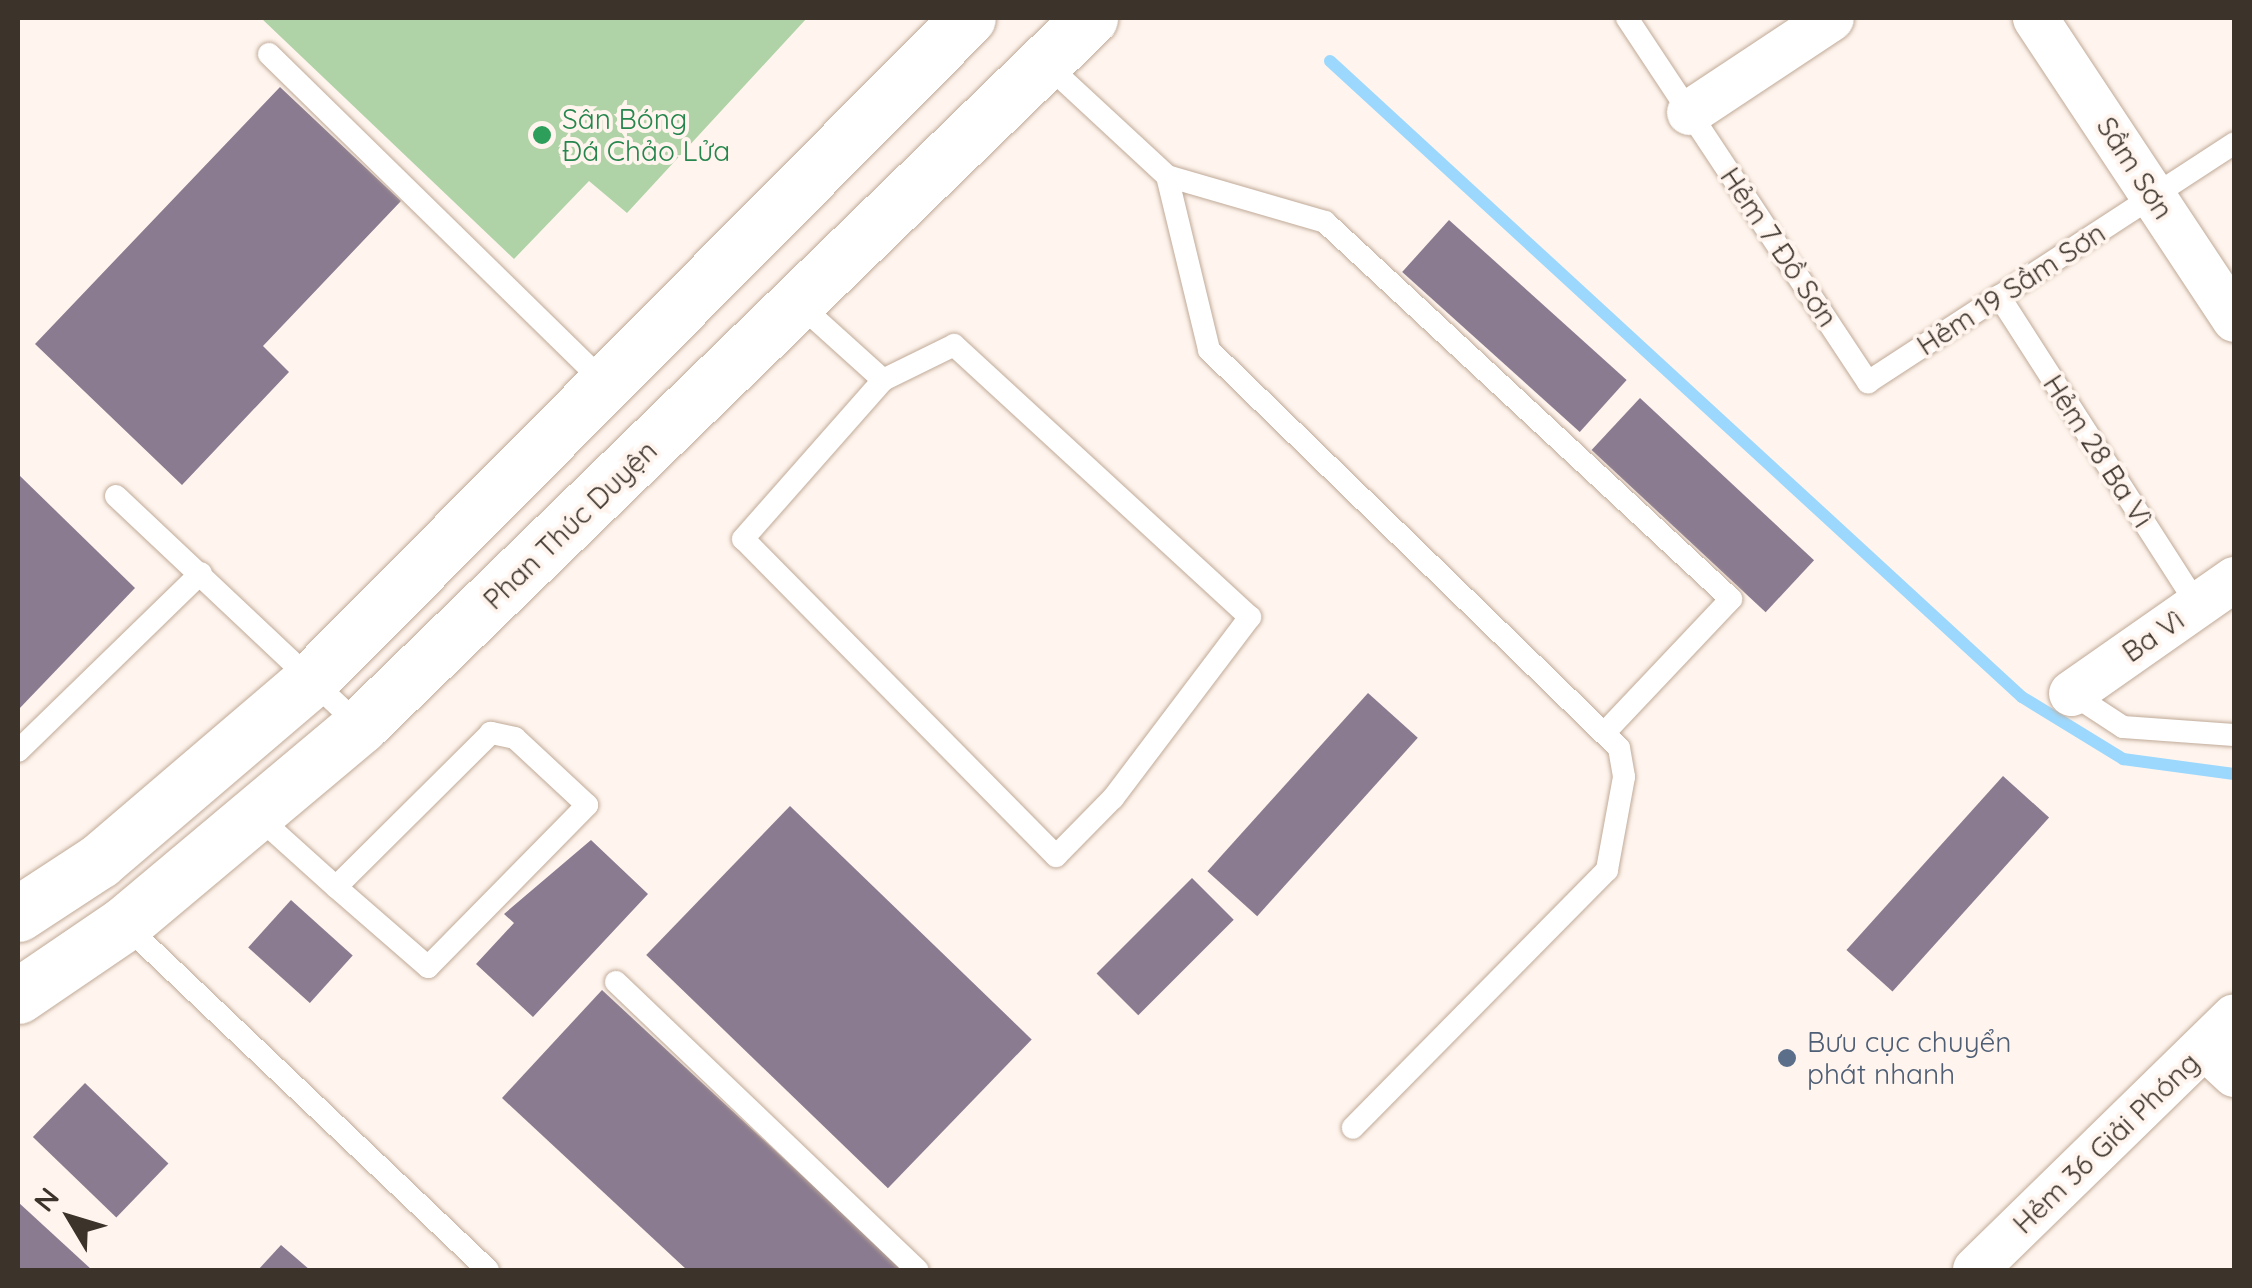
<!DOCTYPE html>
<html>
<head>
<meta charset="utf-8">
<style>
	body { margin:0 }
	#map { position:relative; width:2252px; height:1288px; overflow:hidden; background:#fff5ee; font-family:Quicksand,sans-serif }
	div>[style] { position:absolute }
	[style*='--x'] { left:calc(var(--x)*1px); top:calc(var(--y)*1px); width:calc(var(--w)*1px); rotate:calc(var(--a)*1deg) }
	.green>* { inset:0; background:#afd3a7 }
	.stream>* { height:12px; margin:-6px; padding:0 6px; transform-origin:6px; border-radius:6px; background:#9cd8fd }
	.building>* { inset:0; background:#8a7b90; transform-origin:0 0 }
	.roads { filter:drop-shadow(0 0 2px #c0aa98) drop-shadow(0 0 2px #c0aa98) }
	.lane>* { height:22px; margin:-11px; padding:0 11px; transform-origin:11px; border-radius:11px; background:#fff }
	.street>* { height:45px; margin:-22.5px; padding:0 22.5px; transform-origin:22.5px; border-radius:22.5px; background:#fff }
	.secondary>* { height:55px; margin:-27.5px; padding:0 27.5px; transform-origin:27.5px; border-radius:27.5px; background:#fff }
	.dots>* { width:28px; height:28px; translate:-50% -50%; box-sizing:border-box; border:5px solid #fff5ee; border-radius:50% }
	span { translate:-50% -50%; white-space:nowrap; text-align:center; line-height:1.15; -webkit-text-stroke:8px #fff5ee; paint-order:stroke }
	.leisure-label { font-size:28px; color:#27864d }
	.left { translate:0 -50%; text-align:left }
	.street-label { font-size:28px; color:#3c332b }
	.service-label { font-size:28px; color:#4e5e75 }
	.frame { position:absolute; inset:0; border:20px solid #3c332b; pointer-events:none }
	.north { position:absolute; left:20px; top:1168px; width:100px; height:100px; -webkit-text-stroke:8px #fff5ee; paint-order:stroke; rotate:308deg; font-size:28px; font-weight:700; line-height:40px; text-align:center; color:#3c332b }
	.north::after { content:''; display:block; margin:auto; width:35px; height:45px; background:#3c332b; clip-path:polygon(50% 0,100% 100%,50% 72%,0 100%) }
</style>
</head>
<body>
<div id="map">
	<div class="green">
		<div style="clip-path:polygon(261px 18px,807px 18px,627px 213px,589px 181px,514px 259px)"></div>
	</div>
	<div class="stream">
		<div style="--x:1330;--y:61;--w:940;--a:42.59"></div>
		<div style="--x:2022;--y:697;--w:119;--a:31.5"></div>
		<div style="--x:2123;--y:759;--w:112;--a:7.7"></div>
	</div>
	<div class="building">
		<div style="clip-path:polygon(280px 87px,401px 201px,263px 346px,289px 372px,182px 485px,35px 344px)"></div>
		<div style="left:1449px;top:220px;width:239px;height:70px;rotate:42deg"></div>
		<div style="left:1640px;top:398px;width:238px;height:71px;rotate:43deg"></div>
		<div style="clip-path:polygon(18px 474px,135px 588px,18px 710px)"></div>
		<div style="left:1368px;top:693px;width:67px;height:240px;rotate:42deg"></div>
		<div style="left:2003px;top:776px;width:62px;height:234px;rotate:42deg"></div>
		<div style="left:790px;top:806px;width:336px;height:207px;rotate:44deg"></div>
		<div style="clip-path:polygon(591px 840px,648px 894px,533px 1017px,476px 964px,514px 923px,504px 914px)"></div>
		<div style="left:1192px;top:878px;width:59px;height:135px;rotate:45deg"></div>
		<div style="left:291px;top:900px;width:83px;height:64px;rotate:42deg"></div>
		<div style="clip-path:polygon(602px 990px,904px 1270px,687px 1270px,502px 1098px)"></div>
		<div style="left:85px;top:1083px;width:116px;height:75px;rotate:44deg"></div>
		<div style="clip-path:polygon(18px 1202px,92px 1270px,18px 1270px)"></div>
		<div style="clip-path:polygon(281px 1245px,310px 1270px,258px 1270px)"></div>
	</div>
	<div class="roads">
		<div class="lane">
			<div style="--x:1627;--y:18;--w:437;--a:56.5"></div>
			<div style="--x:1868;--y:382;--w:437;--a:-33.1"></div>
			<div style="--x:269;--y:54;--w:470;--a:44.4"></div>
			<div style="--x:1044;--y:62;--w:168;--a:42.8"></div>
			<div style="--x:1167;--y:176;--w:165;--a:16.2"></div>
			<div style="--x:1325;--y:222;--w:554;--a:42.88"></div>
			<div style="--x:1731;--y:599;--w:180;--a:133.4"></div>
			<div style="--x:1167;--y:176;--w:179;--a:76.4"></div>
			<div style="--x:1209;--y:350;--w:571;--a:44.15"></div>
			<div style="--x:1619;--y:748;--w:29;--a:80"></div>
			<div style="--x:1624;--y:777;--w:95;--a:100.4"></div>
			<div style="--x:1607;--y:870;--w:362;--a:134.6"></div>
			<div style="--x:1999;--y:296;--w:367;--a:57.3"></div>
			<div style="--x:800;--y:305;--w:112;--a:42.1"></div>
			<div style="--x:954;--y:345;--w:402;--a:42.6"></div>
			<div style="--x:1250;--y:617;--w:227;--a:127.1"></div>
			<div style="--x:1113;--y:798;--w:81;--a:134.5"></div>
			<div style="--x:1056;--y:856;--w:445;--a:-134.6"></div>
			<div style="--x:743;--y:539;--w:212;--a:-48.6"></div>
			<div style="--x:883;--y:380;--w:79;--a:-26.2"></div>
			<div style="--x:116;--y:496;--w:335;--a:43.3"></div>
			<div style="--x:2071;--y:693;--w:62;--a:33.2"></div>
			<div style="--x:2123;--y:727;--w:111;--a:4.1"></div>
			<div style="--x:18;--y:751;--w:255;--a:-44.2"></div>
			<div style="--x:256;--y:815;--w:108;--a:42"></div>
			<div style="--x:336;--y:887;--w:122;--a:41"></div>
			<div style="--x:428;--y:967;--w:227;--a:-45.5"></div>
			<div style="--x:587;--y:805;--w:98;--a:-137.1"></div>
			<div style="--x:515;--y:738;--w:25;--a:-168"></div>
			<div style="--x:491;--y:733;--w:218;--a:135.2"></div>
			<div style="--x:124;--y:924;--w:502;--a:43.55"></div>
			<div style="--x:616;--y:982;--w:417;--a:43.7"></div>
		</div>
		<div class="street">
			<div style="--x:2035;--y:18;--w:361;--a:56.5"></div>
			<div style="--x:1689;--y:112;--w:170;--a:-33.5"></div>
			<div style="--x:2071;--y:693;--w:199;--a:-35"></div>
			<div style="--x:2205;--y:1047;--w:40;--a:43"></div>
			<div style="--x:1975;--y:1269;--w:362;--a:-44.3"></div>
		</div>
		<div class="secondary">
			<div style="--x:18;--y:914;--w:97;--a:-33.2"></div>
			<div style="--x:99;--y:861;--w:280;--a:-40.5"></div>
			<div style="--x:312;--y:679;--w:931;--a:-45.22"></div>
			<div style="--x:18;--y:996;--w:128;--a:-34.2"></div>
			<div style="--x:124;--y:924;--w:308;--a:-40"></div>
			<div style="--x:360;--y:726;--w:1017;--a:-44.12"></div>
		</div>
	</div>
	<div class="dots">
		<div style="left:542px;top:135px;background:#2e9e5b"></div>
		<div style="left:1787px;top:1058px;background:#5c6f8a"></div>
	</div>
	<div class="leisure-label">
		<span class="left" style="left:562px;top:135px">Sân Bóng<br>Đá Chảo Lửa</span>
	</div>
	<div class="street-label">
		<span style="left:2135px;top:168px;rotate:57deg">Sầm Sơn</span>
		<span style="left:1779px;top:247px;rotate:56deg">Hẻm 7 Đồ Sơn</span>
		<span style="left:2011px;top:289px;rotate:-33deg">Hẻm 19 Sầm Sơn</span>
		<span style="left:2098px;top:451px;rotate:57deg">Hẻm 28 Ba Vì</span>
		<span style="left:570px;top:525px;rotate:-44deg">Phan Thúc Duyện</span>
		<span style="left:2153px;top:636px;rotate:-35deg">Ba Vì</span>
		<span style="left:2106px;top:1143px;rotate:-44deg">Hẻm 36 Giải Phóng</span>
	</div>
	<div class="service-label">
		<span class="left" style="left:1807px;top:1058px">Bưu cục chuyển<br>phát nhanh</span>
	</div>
	<div class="frame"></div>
	<div class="north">N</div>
</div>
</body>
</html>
